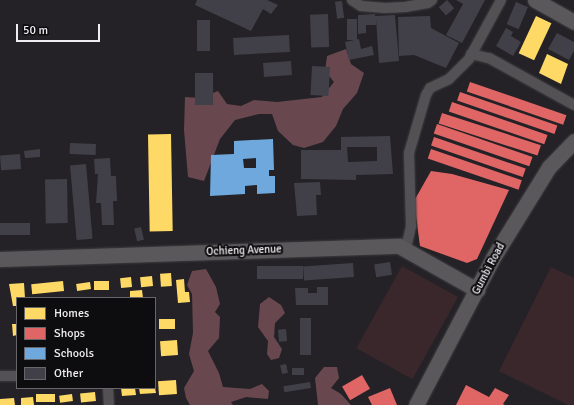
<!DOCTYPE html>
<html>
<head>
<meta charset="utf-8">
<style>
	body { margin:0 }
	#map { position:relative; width:574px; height:405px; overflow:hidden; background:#242226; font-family:Signika,sans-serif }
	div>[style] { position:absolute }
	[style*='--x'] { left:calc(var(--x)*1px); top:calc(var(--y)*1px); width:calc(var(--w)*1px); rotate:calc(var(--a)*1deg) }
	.green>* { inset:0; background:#3a272b; transform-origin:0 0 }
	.forest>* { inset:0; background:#68484e }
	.homes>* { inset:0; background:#ffd966; transform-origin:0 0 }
	.shops>* { inset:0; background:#e06666; transform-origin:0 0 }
	.schools>* { inset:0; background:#6fa8dc }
	.building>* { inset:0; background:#414048; transform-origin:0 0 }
	.roads { filter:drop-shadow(0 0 1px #3f3d40) drop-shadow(0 0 1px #3f3d40) }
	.street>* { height:10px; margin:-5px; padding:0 5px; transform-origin:5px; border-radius:5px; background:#535154 }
	.secondary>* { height:15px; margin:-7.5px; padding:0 7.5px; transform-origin:7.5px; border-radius:7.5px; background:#5b585c }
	span { translate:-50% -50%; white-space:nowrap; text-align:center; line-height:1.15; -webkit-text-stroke:4px #0d0c0e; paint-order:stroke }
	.street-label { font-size:11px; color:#f0edf1 }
	.legend { position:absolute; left:16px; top:297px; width:140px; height:92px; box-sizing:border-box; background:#0d0c0e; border:1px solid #686669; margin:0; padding:5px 7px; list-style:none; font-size:12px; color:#f0edf1 }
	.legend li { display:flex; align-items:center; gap:8px; height:20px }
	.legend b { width:20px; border:1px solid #686669 }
	.scale { position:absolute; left:16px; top:24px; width:84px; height:18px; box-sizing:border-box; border:2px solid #f0edf1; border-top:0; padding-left:5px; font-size:12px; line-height:14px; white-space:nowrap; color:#f0edf1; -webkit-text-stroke:3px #0d0c0e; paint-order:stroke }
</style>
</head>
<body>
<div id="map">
	<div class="green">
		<div style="left:402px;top:266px;width:64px;height:94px;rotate:29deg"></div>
		<div style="clip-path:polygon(551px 267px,574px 278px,574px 405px,568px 405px,499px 371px)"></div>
	</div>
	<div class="forest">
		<div style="clip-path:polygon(346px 49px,351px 64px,364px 73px,357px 93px,343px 109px,336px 126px,323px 142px,304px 148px,293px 145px,278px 131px,272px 114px,259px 114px,235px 120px,220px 139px,204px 181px,188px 177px,184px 130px,185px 97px,200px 98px,218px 91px,227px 104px,241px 106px,254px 100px,277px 102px,322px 97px,334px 82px,325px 71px,327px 56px)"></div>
		<div style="clip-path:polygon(206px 269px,216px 287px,220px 304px,215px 312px,220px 317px,219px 338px,208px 351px,219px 373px,223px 387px,250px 389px,262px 384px,269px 391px,268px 399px,246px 397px,231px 402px,233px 405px,190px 405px,186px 398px,184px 388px,194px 371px,189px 354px,193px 333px,192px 294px,187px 285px,192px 271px)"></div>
		<div style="clip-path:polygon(269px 297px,281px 305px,285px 313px,275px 323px,274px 337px,282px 349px,279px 358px,271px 360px,267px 354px,268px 341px,258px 327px,260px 304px)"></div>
		<div style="clip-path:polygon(324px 367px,337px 367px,339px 378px,331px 388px,341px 394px,351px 405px,318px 405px,315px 378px)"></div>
	</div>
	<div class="homes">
		<div style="left:536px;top:16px;width:17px;height:41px;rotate:25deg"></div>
		<div style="clip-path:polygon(547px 54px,568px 64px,561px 84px,539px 73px)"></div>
		<div style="left:171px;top:134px;width:97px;height:23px;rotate:89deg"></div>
		<div style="left:171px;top:273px;width:13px;height:11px;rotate:86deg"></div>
		<div style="left:152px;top:276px;width:10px;height:12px;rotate:84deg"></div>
		<div style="left:131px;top:277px;width:10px;height:11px;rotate:84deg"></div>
		<div style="clip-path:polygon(184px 279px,185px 292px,189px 292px,190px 302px,178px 303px,176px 280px)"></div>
		<div style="left:63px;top:281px;width:10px;height:32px;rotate:84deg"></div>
		<div style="left:109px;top:281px;width:9px;height:15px;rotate:90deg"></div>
		<div style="left:90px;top:282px;width:7px;height:14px;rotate:82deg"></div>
		<div style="clip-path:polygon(24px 283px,25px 298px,17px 298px,17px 306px,13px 306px,9px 284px)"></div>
		<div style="clip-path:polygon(142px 290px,143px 298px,130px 298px,130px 291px)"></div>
		<div style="left:175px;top:319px;width:10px;height:16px;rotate:90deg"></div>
		<div style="clip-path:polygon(12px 324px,17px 324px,17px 335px,13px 336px)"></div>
		<div style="left:177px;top:340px;width:15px;height:17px;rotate:86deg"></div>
		<div style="left:176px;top:380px;width:14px;height:18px;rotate:86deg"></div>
		<div style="clip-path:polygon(121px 388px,135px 388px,136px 395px,122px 396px)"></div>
		<div style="clip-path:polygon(139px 388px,155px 388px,156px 393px,140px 394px)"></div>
		<div style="left:95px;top:392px;width:9px;height:15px;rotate:84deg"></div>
		<div style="left:55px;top:394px;width:8px;height:19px;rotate:90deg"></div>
		<div style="left:72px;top:394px;width:7px;height:13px;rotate:82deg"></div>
		<div style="clip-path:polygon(33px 397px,34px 405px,21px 405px,21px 398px)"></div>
		<div style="clip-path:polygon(14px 398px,15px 405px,0 405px,0 399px)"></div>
	</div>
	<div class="shops">
		<div style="left:470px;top:82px;width:102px;height:10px;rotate:19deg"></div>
		<div style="left:460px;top:92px;width:103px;height:9px;rotate:19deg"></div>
		<div style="left:452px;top:102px;width:101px;height:10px;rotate:19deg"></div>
		<div style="left:442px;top:113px;width:104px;height:11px;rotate:18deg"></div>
		<div style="left:437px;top:124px;width:101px;height:10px;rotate:19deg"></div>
		<div style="left:434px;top:137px;width:97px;height:9px;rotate:19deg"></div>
		<div style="left:431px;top:149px;width:96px;height:10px;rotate:19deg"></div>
		<div style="clip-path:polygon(431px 171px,452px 174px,509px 190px,477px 259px,467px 263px,420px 246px,414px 201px)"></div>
		<div style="left:362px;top:375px;width:16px;height:23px;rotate:60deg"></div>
		<div style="clip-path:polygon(466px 385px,489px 397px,495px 388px,509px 395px,503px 404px,505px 405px,456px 405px)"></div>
		<div style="clip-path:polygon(390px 388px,397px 405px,372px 405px,368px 397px)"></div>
	</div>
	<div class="schools">
		<div style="clip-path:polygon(evenodd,273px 139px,274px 170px,269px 170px,269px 176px,275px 176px,275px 193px,257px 194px,257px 185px,245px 186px,245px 194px,210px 196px,211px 155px,234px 154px,234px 141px,273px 139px,256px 158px,256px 168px,244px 168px,243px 159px,256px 158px)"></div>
	</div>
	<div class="building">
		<div style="clip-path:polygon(197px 0,267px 0,278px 5px,271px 14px,263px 9px,251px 31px,195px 5px)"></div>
		<div style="left:447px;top:0;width:11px;height:11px;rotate:49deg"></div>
		<div style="clip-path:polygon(456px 0,485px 0,462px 43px,446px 35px,463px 4px)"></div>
		<div style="left:342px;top:1px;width:17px;height:7px;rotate:83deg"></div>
		<div style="left:516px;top:2px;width:13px;height:24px;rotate:23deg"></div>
		<div style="left:328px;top:14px;width:33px;height:18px;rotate:88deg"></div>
		<div style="clip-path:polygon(375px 14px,375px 16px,395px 15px,399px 61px,379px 63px,376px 19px,376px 25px,366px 25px,366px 33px,358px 34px,358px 15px)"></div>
		<div style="clip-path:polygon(430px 16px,431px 28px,459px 43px,446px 68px,414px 55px,399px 56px,398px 17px)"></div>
		<div style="left:347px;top:19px;width:10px;height:21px"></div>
		<div style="left:197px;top:20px;width:13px;height:31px"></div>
		<div style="clip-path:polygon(506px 28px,513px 32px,511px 36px,521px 42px,513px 56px,496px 46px)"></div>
		<div style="clip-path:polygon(557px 33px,574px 42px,574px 51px,569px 60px,548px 49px)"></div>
		<div style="left:289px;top:35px;width:17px;height:56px;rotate:87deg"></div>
		<div style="clip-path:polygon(359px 39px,361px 49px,372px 46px,374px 55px,349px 60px,345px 42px)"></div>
		<div style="left:291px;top:61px;width:14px;height:28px;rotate:86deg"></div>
		<div style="left:312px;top:66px;width:18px;height:29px;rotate:3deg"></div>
		<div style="left:195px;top:73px;width:18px;height:32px"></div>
		<div style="clip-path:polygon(evenodd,390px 136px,393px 174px,356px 175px,356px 180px,301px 179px,301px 150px,341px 150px,341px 137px,390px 136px,347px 147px,377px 147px,377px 161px,348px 162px,347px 147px)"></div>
		<div style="left:70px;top:143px;width:26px;height:11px;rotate:2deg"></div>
		<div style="clip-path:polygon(40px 149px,40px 157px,25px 158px,24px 151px)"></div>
		<div style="left:20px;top:154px;width:15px;height:20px;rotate:86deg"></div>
		<div style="clip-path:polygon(110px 158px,111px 176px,116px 176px,117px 201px,113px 201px,114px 225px,102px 225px,101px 203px,96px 203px,98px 174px,95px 174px,94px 159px)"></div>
		<div style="left:86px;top:164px;width:75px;height:16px;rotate:85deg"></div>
		<div style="left:67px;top:179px;width:44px;height:22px;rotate:89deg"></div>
		<div style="clip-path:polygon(320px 182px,321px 195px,316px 195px,317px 215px,297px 216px,294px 183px)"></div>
		<div style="left:0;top:223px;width:30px;height:12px"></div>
		<div style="left:141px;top:227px;width:13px;height:7px;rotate:77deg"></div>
		<div style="left:390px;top:262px;width:13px;height:16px;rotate:81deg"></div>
		<div style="left:353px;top:263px;width:14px;height:50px;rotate:86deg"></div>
		<div style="left:257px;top:266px;width:46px;height:13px"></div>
		<div style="clip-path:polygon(317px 287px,328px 287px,328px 305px,296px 305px,295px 288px,308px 288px,308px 293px,317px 293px)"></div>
		<div style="left:300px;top:318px;width:11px;height:37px"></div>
		<div style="left:286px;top:329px;width:12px;height:8px;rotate:85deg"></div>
		<div style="left:286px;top:364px;width:9px;height:6px;rotate:77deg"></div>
		<div style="left:292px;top:368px;width:12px;height:7px"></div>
		<div style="left:310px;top:382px;width:6px;height:27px;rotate:81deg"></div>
	</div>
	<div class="roads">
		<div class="street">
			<div style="--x:352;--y:0;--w:11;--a:34"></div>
			<div style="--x:361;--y:6;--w:24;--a:5"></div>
			<div style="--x:385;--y:8;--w:20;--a:-3"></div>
			<div style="--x:405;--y:7;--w:23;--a:-10"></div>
			<div style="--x:428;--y:3;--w:5;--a:-37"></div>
			<div style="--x:471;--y:54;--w:18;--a:13"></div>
			<div style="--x:489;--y:58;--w:97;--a:28.9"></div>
			<div style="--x:406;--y:248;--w:23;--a:-77"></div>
			<div style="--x:411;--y:226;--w:73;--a:-91.6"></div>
			<div style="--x:409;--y:153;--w:60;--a:-73.7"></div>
			<div style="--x:426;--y:95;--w:8;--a:-60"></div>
			<div style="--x:430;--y:88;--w:21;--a:-25"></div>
			<div style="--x:449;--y:79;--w:28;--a:-45"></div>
			<div style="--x:469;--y:59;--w:67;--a:-61.5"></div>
			<div style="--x:0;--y:376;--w:17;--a:0"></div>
			<div style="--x:108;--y:388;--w:17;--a:87"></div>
		</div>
		<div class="secondary">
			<div style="--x:535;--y:0;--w:45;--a:29.4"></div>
			<div style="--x:0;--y:259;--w:399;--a:-1.9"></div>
			<div style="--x:399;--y:246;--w:90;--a:29.4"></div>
			<div style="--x:416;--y:405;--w:168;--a:-62.4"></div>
			<div style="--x:494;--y:256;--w:105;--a:-58.3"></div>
			<div style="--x:549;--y:167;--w:36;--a:-46"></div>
		</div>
	</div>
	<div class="street-label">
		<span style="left:244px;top:251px;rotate:-2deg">Ochieng Avenue</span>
		<span style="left:489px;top:269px;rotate:-62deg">Gumbi Road</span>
	</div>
	<ul class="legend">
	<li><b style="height:11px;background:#ffd966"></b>Homes</li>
	<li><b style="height:11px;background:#e06666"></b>Shops</li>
	<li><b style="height:11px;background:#6fa8dc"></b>Schools</li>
	<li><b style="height:11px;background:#414048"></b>Other</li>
	</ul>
	<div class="scale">50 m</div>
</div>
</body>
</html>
